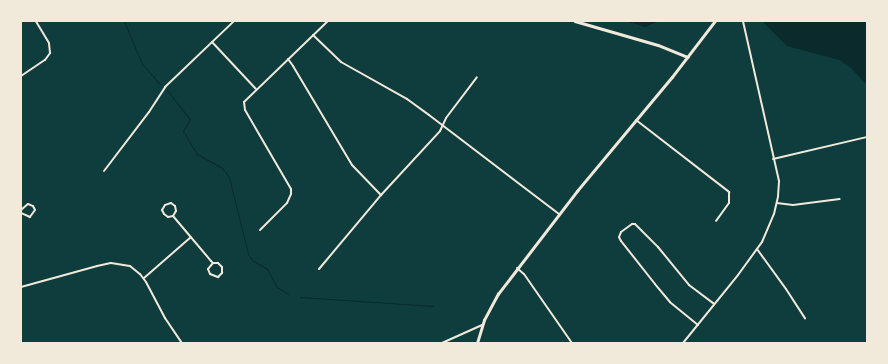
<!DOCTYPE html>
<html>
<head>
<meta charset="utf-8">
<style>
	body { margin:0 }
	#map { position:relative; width:888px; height:364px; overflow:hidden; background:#0f3d3e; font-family:"Noto Sans",sans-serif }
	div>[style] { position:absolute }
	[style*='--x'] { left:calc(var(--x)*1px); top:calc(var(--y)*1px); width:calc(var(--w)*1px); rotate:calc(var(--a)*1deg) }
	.water>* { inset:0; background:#0a2a2b }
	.stream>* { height:1px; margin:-0.5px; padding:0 0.5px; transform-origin:0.5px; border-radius:0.5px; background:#0a2a2b }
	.minor>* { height:2px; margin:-1px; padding:0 1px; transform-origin:1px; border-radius:1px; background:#f1e9da }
	.tertiary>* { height:2px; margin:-1px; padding:0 1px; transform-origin:1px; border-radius:1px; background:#f1e9da }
	.secondary>* { height:2.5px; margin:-1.25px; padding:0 1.25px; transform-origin:1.25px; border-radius:1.25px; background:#f1e9da }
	span { translate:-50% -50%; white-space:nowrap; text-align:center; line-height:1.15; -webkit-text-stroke:3px #f1e9da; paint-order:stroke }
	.frame { position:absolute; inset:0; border:22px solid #f1e9da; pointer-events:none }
</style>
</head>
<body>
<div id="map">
	<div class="water">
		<div style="clip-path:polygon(625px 21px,660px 21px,645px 27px)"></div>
		<div style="clip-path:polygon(762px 21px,867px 21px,867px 85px,850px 67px,839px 60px,787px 46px)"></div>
	</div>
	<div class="stream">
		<div style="--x:124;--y:21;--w:47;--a:67.3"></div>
		<div style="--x:142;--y:64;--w:27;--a:48"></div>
		<div style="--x:167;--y:90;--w:37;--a:52"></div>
		<div style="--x:190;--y:119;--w:14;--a:120"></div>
		<div style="--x:183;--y:131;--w:27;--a:59"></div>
		<div style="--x:197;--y:154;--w:29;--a:29"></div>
		<div style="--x:222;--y:168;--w:11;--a:52"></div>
		<div style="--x:229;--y:177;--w:79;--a:76.1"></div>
		<div style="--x:248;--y:254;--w:7;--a:56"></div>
		<div style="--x:252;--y:260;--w:17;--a:31"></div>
		<div style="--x:267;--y:269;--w:21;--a:61"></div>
		<div style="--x:277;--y:287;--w:13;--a:32"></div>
		<div style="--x:300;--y:297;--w:133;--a:3.9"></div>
	</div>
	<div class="minor">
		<div style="--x:313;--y:35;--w:39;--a:44"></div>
		<div style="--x:341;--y:62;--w:76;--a:29.3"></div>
		<div style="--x:407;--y:99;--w:27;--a:36"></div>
		<div style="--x:429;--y:115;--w:163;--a:37.3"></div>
		<div style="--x:212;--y:42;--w:64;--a:46.9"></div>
		<div style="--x:288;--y:59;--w:9;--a:54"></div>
		<div style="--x:293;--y:66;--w:115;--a:59.2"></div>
		<div style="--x:352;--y:165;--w:42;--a:46"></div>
		<div style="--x:21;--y:76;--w:29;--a:-34"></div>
		<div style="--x:45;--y:60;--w:9;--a:-54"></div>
		<div style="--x:50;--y:53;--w:10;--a:-96"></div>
		<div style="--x:49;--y:43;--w:26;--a:-121"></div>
		<div style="--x:636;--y:120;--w:118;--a:37.7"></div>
		<div style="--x:729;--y:192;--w:11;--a:90"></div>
		<div style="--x:729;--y:203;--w:22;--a:126"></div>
		<div style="--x:773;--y:159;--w:97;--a:-13.2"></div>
		<div style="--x:104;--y:171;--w:74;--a:-52.7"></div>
		<div style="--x:149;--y:112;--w:30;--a:-57"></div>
		<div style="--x:165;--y:87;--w:95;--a:-43.7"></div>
		<div style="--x:777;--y:203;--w:16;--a:7"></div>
		<div style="--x:793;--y:205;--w:47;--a:-7.3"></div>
		<div style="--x:21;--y:210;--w:9;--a:-41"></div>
		<div style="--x:28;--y:204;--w:5;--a:22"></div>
		<div style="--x:33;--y:206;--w:4;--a:63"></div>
		<div style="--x:35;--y:210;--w:9;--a:126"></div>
		<div style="--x:30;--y:217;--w:10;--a:-156"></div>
		<div style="--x:173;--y:216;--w:6;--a:-59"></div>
		<div style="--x:176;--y:211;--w:5;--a:-101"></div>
		<div style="--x:175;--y:206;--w:5;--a:-143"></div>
		<div style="--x:171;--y:203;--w:6;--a:162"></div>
		<div style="--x:165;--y:205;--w:6;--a:121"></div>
		<div style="--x:162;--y:210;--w:4;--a:63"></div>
		<div style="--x:164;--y:214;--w:5;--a:37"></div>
		<div style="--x:168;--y:217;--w:5;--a:-11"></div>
		<div style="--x:173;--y:216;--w:59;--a:49.8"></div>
		<div style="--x:211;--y:261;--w:3;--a:45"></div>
		<div style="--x:213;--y:263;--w:8;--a:130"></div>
		<div style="--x:208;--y:269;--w:5;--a:68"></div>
		<div style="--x:210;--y:274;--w:9;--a:21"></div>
		<div style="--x:218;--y:277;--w:6;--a:-45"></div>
		<div style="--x:222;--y:273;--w:6;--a:-90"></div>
		<div style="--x:222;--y:267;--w:6;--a:-135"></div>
		<div style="--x:218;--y:263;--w:5;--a:180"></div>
		<div style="--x:260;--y:230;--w:38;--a:-45"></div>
		<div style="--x:287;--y:203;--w:10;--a:-66"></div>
		<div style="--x:291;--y:194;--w:5;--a:-90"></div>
		<div style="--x:291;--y:189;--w:91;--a:-120.2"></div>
		<div style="--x:245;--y:110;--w:8;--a:-97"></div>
		<div style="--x:244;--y:102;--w:117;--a:-44"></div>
		<div style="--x:757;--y:249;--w:49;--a:54.1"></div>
		<div style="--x:786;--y:289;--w:35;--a:57"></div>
		<div style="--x:517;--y:268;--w:9;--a:41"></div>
		<div style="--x:524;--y:274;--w:84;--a:55.2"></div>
		<div style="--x:319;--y:269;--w:97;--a:-50"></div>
		<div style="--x:381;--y:195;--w:87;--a:-47.3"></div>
		<div style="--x:440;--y:131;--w:14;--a:-65"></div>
		<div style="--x:446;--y:118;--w:51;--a:-52.9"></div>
		<div style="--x:144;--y:278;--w:62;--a:-41.1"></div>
		<div style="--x:21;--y:287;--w:79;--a:-15.4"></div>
		<div style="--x:97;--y:266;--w:14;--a:-12"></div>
		<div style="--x:111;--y:263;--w:19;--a:9"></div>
		<div style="--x:130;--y:266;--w:13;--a:39"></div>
		<div style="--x:140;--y:274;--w:10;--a:53"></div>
		<div style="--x:146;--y:282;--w:41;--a:62.2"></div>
		<div style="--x:165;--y:318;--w:30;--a:56"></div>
		<div style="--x:698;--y:325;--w:36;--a:-141"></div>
		<div style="--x:670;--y:302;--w:23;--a:-130"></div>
		<div style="--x:655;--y:284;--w:55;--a:-128.3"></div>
		<div style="--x:621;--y:241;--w:4;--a:-117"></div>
		<div style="--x:619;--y:237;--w:5;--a:-68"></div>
		<div style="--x:621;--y:232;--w:14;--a:-36"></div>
		<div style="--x:632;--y:224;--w:3;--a:0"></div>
		<div style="--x:635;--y:224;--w:33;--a:45"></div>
		<div style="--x:658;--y:247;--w:49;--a:50.8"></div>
		<div style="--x:689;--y:285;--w:31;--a:37"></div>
		<div style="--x:442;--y:343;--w:44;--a:-24.2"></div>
	</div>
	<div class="tertiary">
		<div style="--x:683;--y:343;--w:87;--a:-51"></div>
		<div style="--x:738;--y:275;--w:41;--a:-54"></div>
		<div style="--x:762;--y:242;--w:30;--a:-67"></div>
		<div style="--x:774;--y:214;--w:18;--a:-77"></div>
		<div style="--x:778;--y:196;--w:15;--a:-86"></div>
		<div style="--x:779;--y:181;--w:164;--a:-102.7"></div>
	</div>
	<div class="secondary">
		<div style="--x:575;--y:21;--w:86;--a:16.1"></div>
		<div style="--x:658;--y:45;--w:32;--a:22"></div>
		<div style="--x:477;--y:343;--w:24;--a:-73"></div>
		<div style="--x:484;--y:320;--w:30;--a:-62"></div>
		<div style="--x:498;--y:294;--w:130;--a:-52.5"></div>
		<div style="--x:577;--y:191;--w:148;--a:-50.2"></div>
		<div style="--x:672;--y:77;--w:71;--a:-52.5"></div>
	</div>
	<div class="frame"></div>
</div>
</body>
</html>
